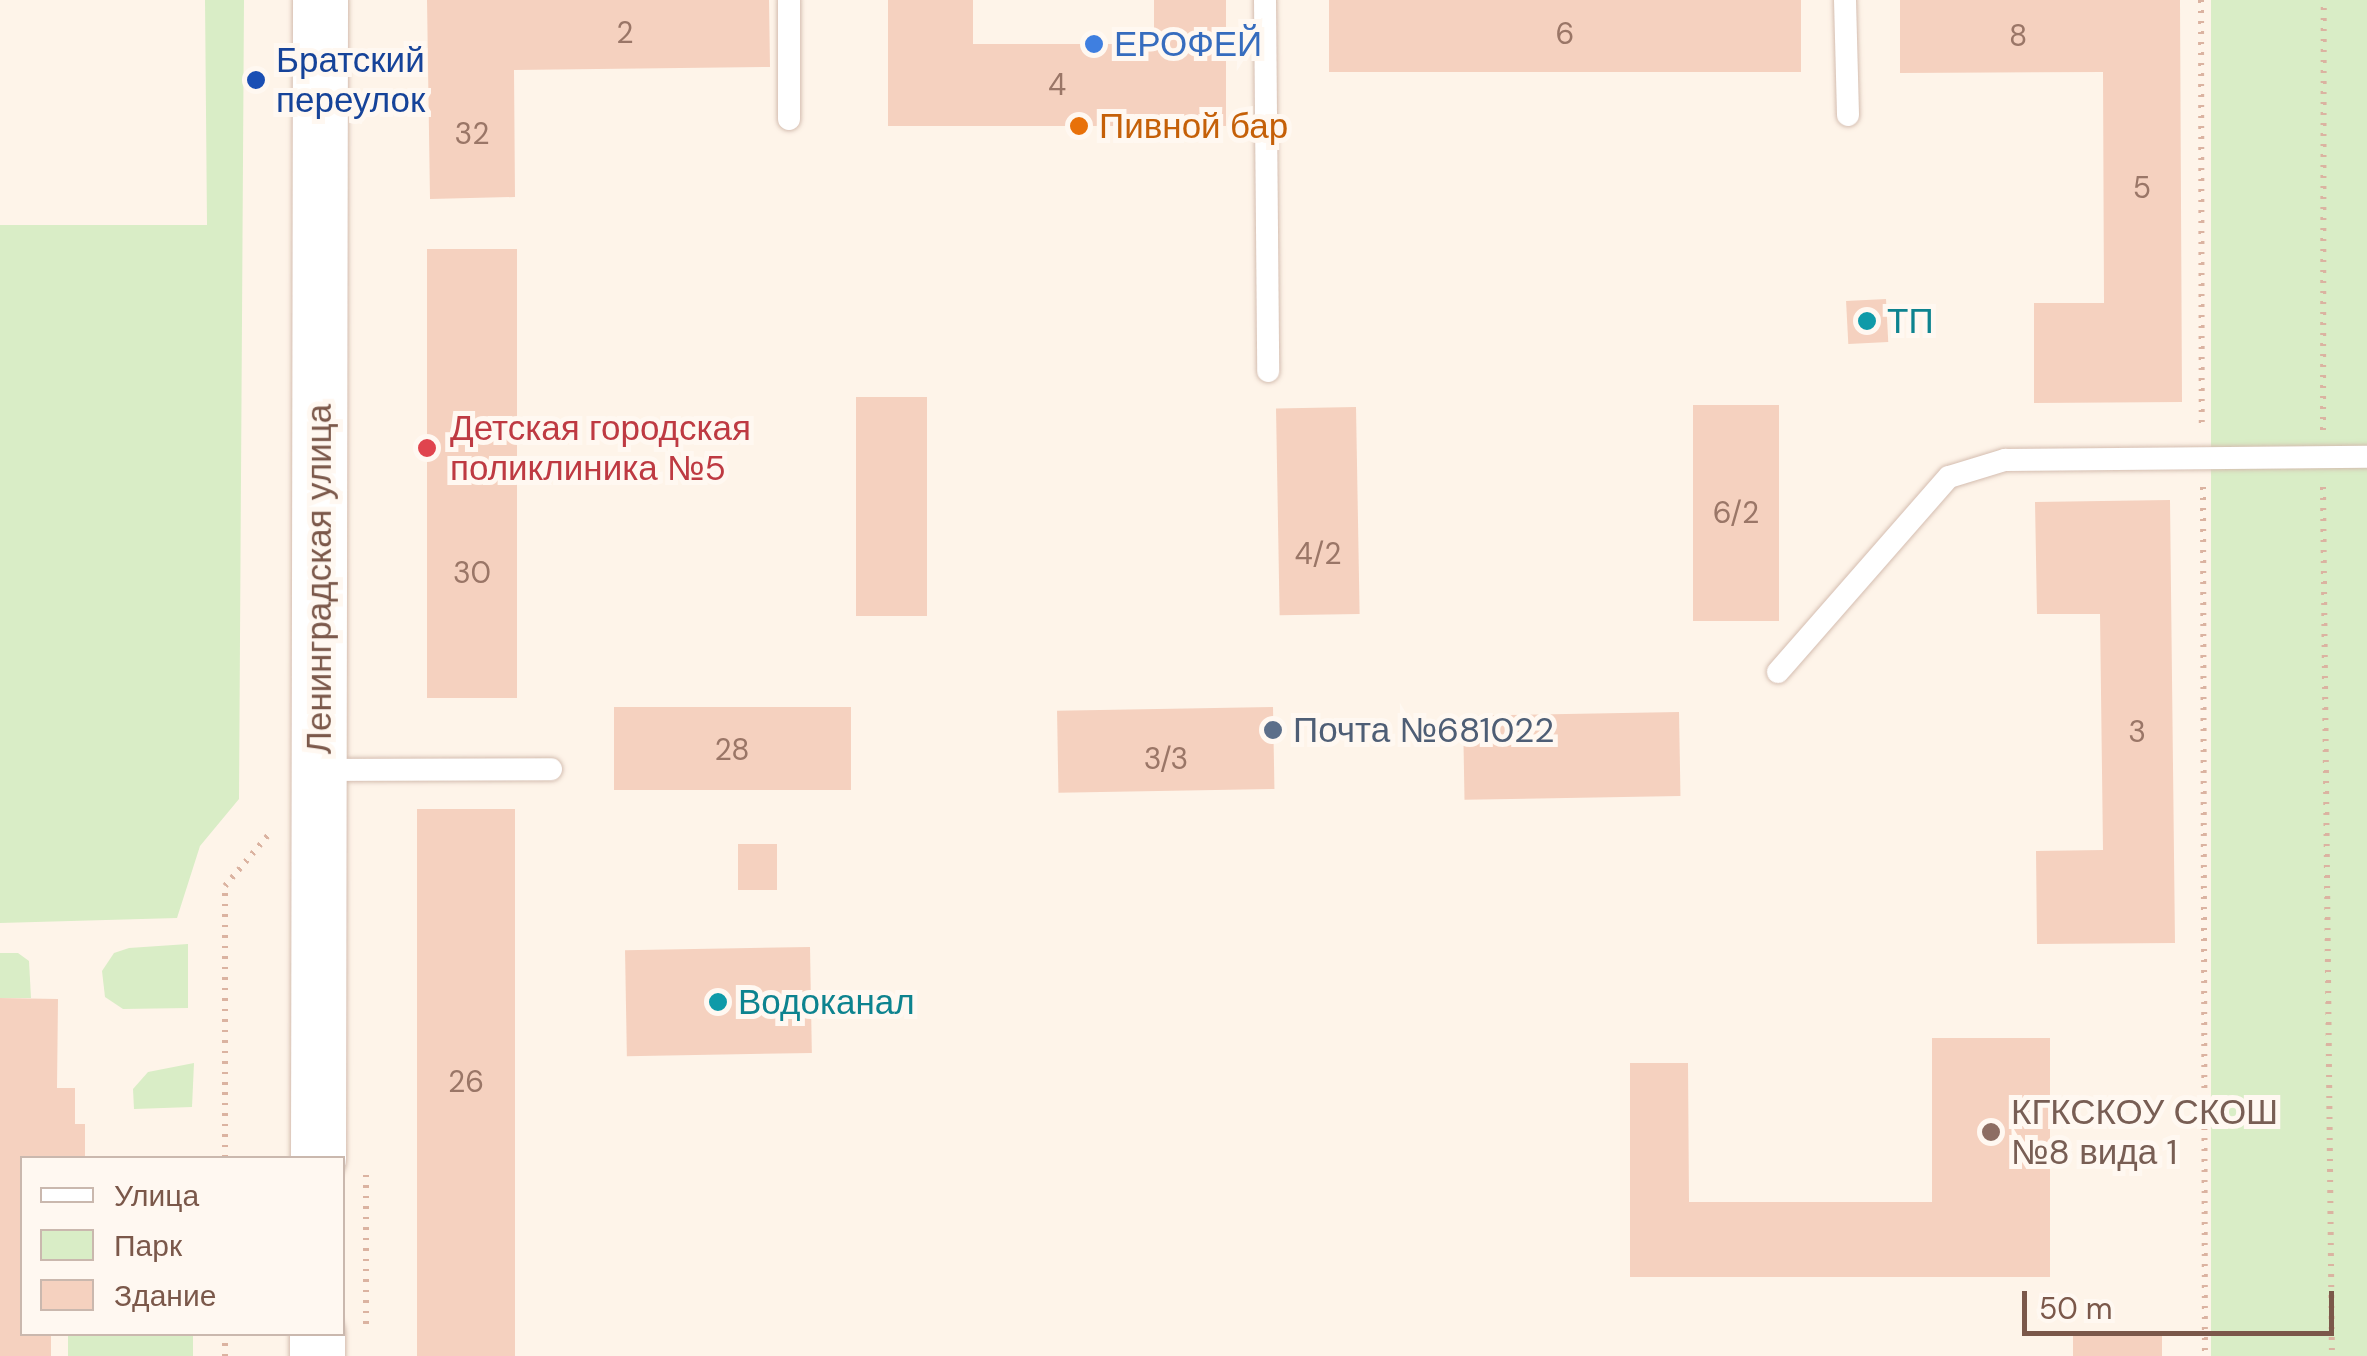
<!DOCTYPE html>
<html>
<head>
<meta charset="utf-8">
<style>
	body { margin:0 }
	#map { position:relative; width:2367px; height:1356px; overflow:hidden; background:#fef4e9; font-family:"DM Sans",sans-serif }
	div>[style] { position:absolute }
	[style*='--x'] { left:calc(var(--x)*1px); top:calc(var(--y)*1px); width:calc(var(--w)*1px); rotate:calc(var(--a)*1deg) }
	.green>* { inset:0; background:#d9edc6; transform-origin:0 0 }
	.building>* { inset:0; background:#f5d1bf; transform-origin:0 0 }
	.path>* { height:6px; margin-top:-3px; transform-origin:0; background:repeating-linear-gradient(90deg,#dbb3a1 0 2.5px,transparent 0 10.5px) }
	.roads { filter:drop-shadow(0 0 2px #d4bdb0) drop-shadow(0 0 2px #d4bdb0) }
	.lane>* { height:22px; margin:-11px; padding:0 11px; transform-origin:11px; border-radius:11px; background:#fff }
	.secondary>* { height:55px; margin:-27.5px; padding:0 27.5px; transform-origin:27.5px; border-radius:27.5px; background:#fff }
	.dots>* { width:28px; height:28px; translate:-50% -50%; box-sizing:border-box; border:5px solid #fff8f1; border-radius:50% }
	span { translate:-50% -50%; white-space:nowrap; text-align:center; line-height:1.15; -webkit-text-stroke:10px #fff8f1; paint-order:stroke }
	.number-label { font-size:30px; color:#9a7667 }
	.number-label span { -webkit-text-stroke-width:0 }
	.shop-label { font-size:35px; color:#366cbe }
	.left { translate:0 -50%; text-align:left }
	.transit-label { font-size:35px; color:#164399 }
	.food-label { font-size:35px; color:#c56008 }
	.culture-label { font-size:35px; color:#0d838f }
	.health-label { font-size:35px; color:#be3a42 }
	.street-label { font-size:35px; color:#7b584a }
	.service-label { font-size:35px; color:#4e5e75 }
	.education-label { font-size:35px; color:#785e54 }
	.legend { position:absolute; left:20px; top:1156px; width:325px; height:180px; box-sizing:border-box; background:#fff8f1; border:2px solid #cab8ae; margin:0; padding:12px 18px; list-style:none; font-size:30px; color:#7b584a }
	.legend li { display:flex; align-items:center; gap:20px; height:50px }
	.legend b { width:50px; border:2px solid #cab8ae }
	.scale { position:absolute; left:2022px; top:1291px; width:312px; height:45px; box-sizing:border-box; border:5px solid #7b584a; border-top:0; padding-left:12px; font-size:30px; line-height:35px; white-space:nowrap; color:#7b584a; -webkit-text-stroke:8px #fff8f1; paint-order:stroke }
</style>
</head>
<body>
<div id="map">
	<div class="green">
		<div style="clip-path:polygon(205px 0,244px 0,239px 799px,200px 846px,177px 918px,0 923px,0 225px,207px 225px)"></div>
		<div style="left:2211px;top:0;width:156px;height:1356px"></div>
		<div style="clip-path:polygon(188px 944px,188px 1008px,123px 1009px,105px 997px,102px 971px,114px 953px,129px 948px)"></div>
		<div style="clip-path:polygon(0 953px,18px 953px,29px 961px,31px 998px,0 998px)"></div>
		<div style="clip-path:polygon(194px 1063px,192px 1107px,134px 1109px,133px 1089px,148px 1072px)"></div>
		<div style="left:68px;top:1334px;width:125px;height:22px"></div>
	</div>
	<div class="building">
		<div style="clip-path:polygon(427px 0,769px 0,770px 67px,514px 70px,515px 197px,430px 199px)"></div>
		<div style="clip-path:polygon(888px 0,973px 0,973px 44px,1154px 44px,1154px 0,1226px 0,1226px 126px,888px 126px)"></div>
		<div style="left:1329px;top:0;width:472px;height:72px"></div>
		<div style="clip-path:polygon(1900px 0,2180px 0,2182px 402px,2034px 403px,2034px 303px,2104px 303px,2103px 72px,1900px 73px)"></div>
		<div style="left:427px;top:249px;width:90px;height:449px"></div>
		<div style="left:1886px;top:299px;width:43px;height:40px;rotate:87deg"></div>
		<div style="left:927px;top:397px;width:219px;height:71px;rotate:90deg"></div>
		<div style="left:1693px;top:405px;width:86px;height:216px"></div>
		<div style="left:1356px;top:407px;width:207px;height:80px;rotate:89deg"></div>
		<div style="clip-path:polygon(2170px 500px,2175px 943px,2037px 944px,2036px 851px,2103px 850px,2100px 614px,2037px 614px,2035px 502px)"></div>
		<div style="left:851px;top:707px;width:83px;height:237px;rotate:90deg"></div>
		<div style="left:1273px;top:707px;width:82px;height:216px;rotate:89deg"></div>
		<div style="left:1679px;top:712px;width:84px;height:216px;rotate:89deg"></div>
		<div style="left:417px;top:809px;width:98px;height:547px"></div>
		<div style="left:738px;top:844px;width:39px;height:46px"></div>
		<div style="left:810px;top:947px;width:106px;height:185px;rotate:89deg"></div>
		<div style="clip-path:polygon(0 998px,58px 999px,57px 1088px,75px 1088px,75px 1124px,85px 1124px,85px 1158px,22px 1158px,22px 1334px,51px 1334px,51px 1356px,0 1356px)"></div>
		<div style="clip-path:polygon(1932px 1038px,2050px 1038px,2050px 1277px,1630px 1277px,1630px 1063px,1688px 1063px,1689px 1202px,1932px 1202px)"></div>
		<div style="left:2073px;top:1332px;width:89px;height:24px"></div>
	</div>
	<div class="path">
		<div style="--x:2201;--y:0;--w:430;--a:89.9"></div>
		<div style="--x:2323;--y:430;--w:430;--a:-89.9"></div>
		<div style="--x:2203;--y:487;--w:869;--a:89.87"></div>
		<div style="--x:2323;--y:487;--w:869;--a:89.41"></div>
		<div style="--x:225;--y:1158;--w:272;--a:-90"></div>
		<div style="--x:225;--y:886;--w:70;--a:-49.7"></div>
		<div style="--x:366;--y:1324;--w:153;--a:-90"></div>
		<div style="--x:225;--y:1356;--w:22;--a:-90"></div>
	</div>
	<div class="roads">
		<div class="lane">
			<div style="--x:789;--y:0;--w:119;--a:90"></div>
			<div style="--x:1265;--y:0;--w:371;--a:89.5"></div>
			<div style="--x:1845;--y:0;--w:115;--a:88.5"></div>
			<div style="--x:1778;--y:672;--w:259;--a:-48.8"></div>
			<div style="--x:1949;--y:477;--w:59;--a:-16.9"></div>
			<div style="--x:2005;--y:460;--w:362;--a:-0.5"></div>
			<div style="--x:318;--y:770;--w:233;--a:-0.2"></div>
		</div>
		<div class="secondary">
			<div style="--x:318;--y:1158;--w:1158;--a:-89.9"></div>
			<div style="--x:317;--y:1356;--w:22;--a:-90"></div>
		</div>
	</div>
	<div class="dots">
		<div style="left:1094px;top:44px;background:#3f7fe0"></div>
		<div style="left:256px;top:80px;background:#1a4fb4"></div>
		<div style="left:1079px;top:126px;background:#e8710a"></div>
		<div style="left:1867px;top:321px;background:#0f9aa8"></div>
		<div style="left:427px;top:448px;background:#e0444e"></div>
		<div style="left:1273px;top:730px;background:#5c6f8a"></div>
		<div style="left:718px;top:1002px;background:#0f9aa8"></div>
		<div style="left:1991px;top:1132px;background:#8d6e63"></div>
	</div>
	<div class="number-label">
		<span style="left:625px;top:33px">2</span>
		<span style="left:1565px;top:34px">6</span>
		<span style="left:2018px;top:36px">8</span>
		<span style="left:1057px;top:85px">4</span>
		<span style="left:472px;top:134px">32</span>
		<span style="left:2142px;top:188px">5</span>
		<span style="left:1736px;top:513px">6/2</span>
		<span style="left:1318px;top:554px">4/2</span>
		<span style="left:472px;top:573px">30</span>
		<span style="left:2137px;top:732px">3</span>
		<span style="left:732px;top:750px">28</span>
		<span style="left:1166px;top:759px">3/3</span>
		<span style="left:466px;top:1082px">26</span>
	</div>
	<div class="shop-label">
		<span class="left" style="left:1114px;top:44px">ЕРОФЕЙ</span>
	</div>
	<div class="transit-label">
		<span class="left" style="left:276px;top:80px">Братский<br>переулок</span>
	</div>
	<div class="food-label">
		<span class="left" style="left:1099px;top:126px">Пивной бар</span>
	</div>
	<div class="culture-label">
		<span class="left" style="left:1887px;top:321px">ТП</span>
		<span class="left" style="left:738px;top:1002px">Водоканал</span>
	</div>
	<div class="health-label">
		<span class="left" style="left:450px;top:448px">Детская городская<br>поликлиника №5</span>
	</div>
	<div class="street-label">
		<span style="left:319px;top:579px;rotate:-90deg">Ленинградская улица</span>
	</div>
	<div class="service-label">
		<span class="left" style="left:1293px;top:730px">Почта №681022</span>
	</div>
	<div class="education-label">
		<span class="left" style="left:2011px;top:1132px">КГКСКОУ СКОШ<br>№8 вида 1</span>
	</div>
	<ul class="legend">
	<li><b style="height:12px;background:#fff"></b>Улица</li>
	<li><b style="height:28px;background:#d9edc6"></b>Парк</li>
	<li><b style="height:28px;background:#f5d1bf"></b>Здание</li>
	</ul>
	<div class="scale">50 m</div>
</div>
</body>
</html>
